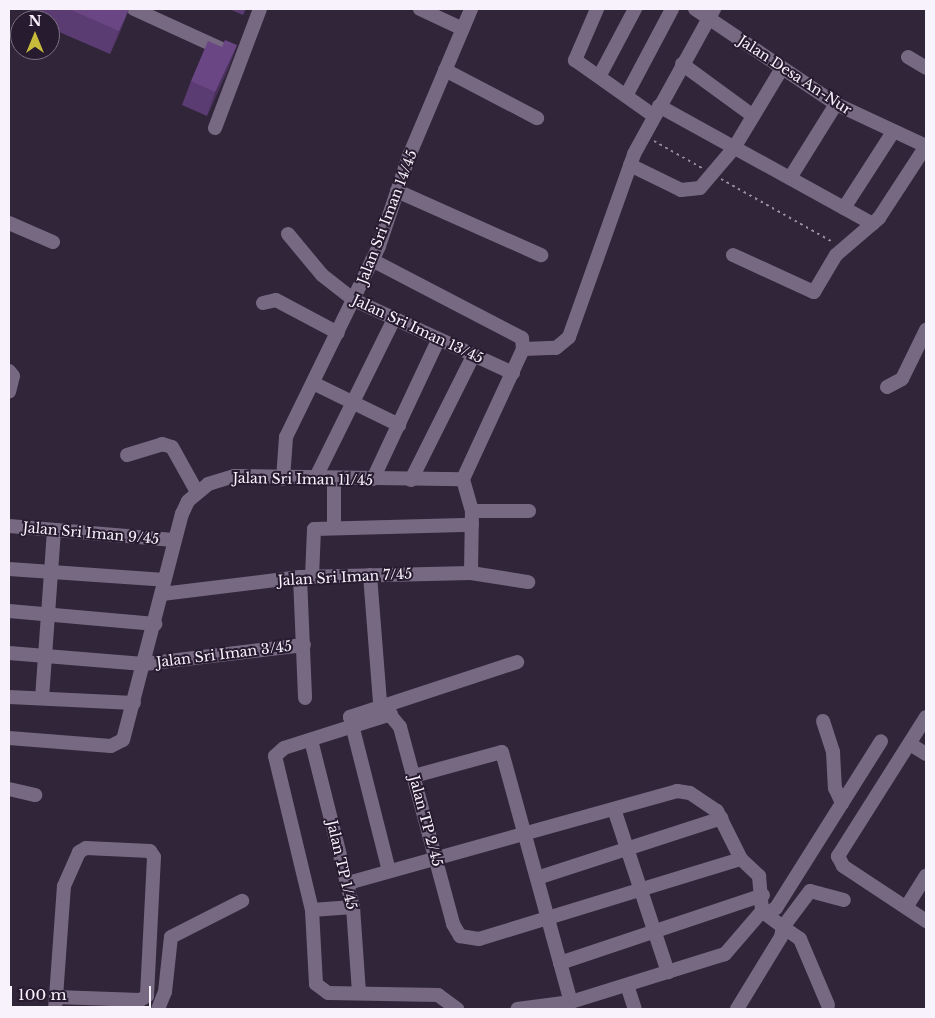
<!DOCTYPE html>
<html>
<head>
<meta charset="utf-8">
<style>
	body { margin:0 }
	#map { position:relative; width:935px; height:1018px; overflow:hidden; background:#31253a; font-family:"Libre Baskerville",serif }
	div>[style] { position:absolute }
	[style*='--x'] { left:calc(var(--x)*1px); top:calc(var(--y)*1px); width:calc(var(--w)*1px); rotate:calc(var(--a)*1deg) }
	.path>* { height:2px; margin-top:-1px; transform-origin:0; background:repeating-linear-gradient(90deg,#978e9e 0 2.5px,transparent 0 6.5px) }
	.minor>* { height:14px; margin:-7px; padding:0 7px; transform-origin:7px; border-radius:7px; background:#776982 }
	.wall>* { inset:0; background:#5b3c72 }
	.shaded-wall>* { inset:0; background:#4a315c }
	.building>* { inset:0; background:#6a4684 }
	span { translate:-50% -50%; white-space:nowrap; text-align:center; line-height:1.15; -webkit-text-stroke:4px #271b30; paint-order:stroke }
	.street-label { font-size:14px; color:#f8f2fd }
	.frame { position:absolute; inset:0; border:10px solid #f8f2fd; pointer-events:none }
	.north { position:absolute; left:10px; top:10px; width:50px; height:50px; box-sizing:border-box; background:#271b30; border:1px solid #7b7182; border-radius:50%; rotate:0deg; font-size:14px; font-weight:700; line-height:20px; text-align:center; color:#f8f2fd }
	.north::after { content:''; display:block; margin:auto; width:18px; height:22px; background:#c8bb3b; clip-path:polygon(50% 0,100% 100%,50% 72%,0 100%) }
	.scale { position:absolute; left:10px; top:986px; width:141px; height:22px; box-sizing:border-box; border:2px solid #f8f2fd; border-top:0; padding-left:6px; font-size:15px; line-height:18px; white-space:nowrap; color:#f8f2fd; -webkit-text-stroke:4px #271b30; paint-order:stroke }
</style>
</head>
<body>
<div id="map">
	<div class="path">
		<div style="--x:654;--y:141;--w:55;--a:29.4"></div>
		<div style="--x:721;--y:179;--w:129;--a:29.4"></div>
	</div>
	<div class="minor">
		<div style="--x:134;--y:9;--w:99;--a:24.5"></div>
		<div style="--x:420;--y:9;--w:47;--a:24.9"></div>
		<div style="--x:597;--y:9;--w:56;--a:113.3"></div>
		<div style="--x:575;--y:60;--w:97;--a:35.3"></div>
		<div style="--x:695;--y:9;--w:170;--a:34"></div>
		<div style="--x:836;--y:104;--w:99;--a:25"></div>
		<div style="--x:908;--y:57;--w:21;--a:31"></div>
		<div style="--x:682;--y:64;--w:88;--a:36.2"></div>
		<div style="--x:445;--y:70;--w:104;--a:27.6"></div>
		<div style="--x:600;--y:75;--w:75;--a:-62.1"></div>
		<div style="--x:627;--y:94;--w:96;--a:-62.1"></div>
		<div style="--x:659;--y:106;--w:244;--a:28.9"></div>
		<div style="--x:215;--y:128;--w:127;--a:-69.3"></div>
		<div style="--x:630;--y:165;--w:57;--a:26.1"></div>
		<div style="--x:681;--y:190;--w:19;--a:-6"></div>
		<div style="--x:700;--y:188;--w:52;--a:-49.6"></div>
		<div style="--x:734;--y:148;--w:93;--a:-59"></div>
		<div style="--x:790;--y:178;--w:87;--a:-58.1"></div>
		<div style="--x:397;--y:191;--w:158;--a:24"></div>
		<div style="--x:844;--y:208;--w:90;--a:-57.2"></div>
		<div style="--x:9;--y:223;--w:48;--a:23.4"></div>
		<div style="--x:288;--y:234;--w:53;--a:50.3"></div>
		<div style="--x:322;--y:275;--w:41;--a:38"></div>
		<div style="--x:354;--y:300;--w:175;--a:24.7"></div>
		<div style="--x:733;--y:255;--w:89;--a:24.6"></div>
		<div style="--x:814;--y:292;--w:43;--a:-59.3"></div>
		<div style="--x:836;--y:255;--w:57;--a:-40.7"></div>
		<div style="--x:879;--y:218;--w:86;--a:-56.9"></div>
		<div style="--x:372;--y:260;--w:169;--a:27.5"></div>
		<div style="--x:522;--y:338;--w:11;--a:85"></div>
		<div style="--x:263;--y:303;--w:13;--a:-13"></div>
		<div style="--x:276;--y:300;--w:70;--a:28"></div>
		<div style="--x:9;--y:371;--w:6;--a:51"></div>
		<div style="--x:13;--y:376;--w:16;--a:104"></div>
		<div style="--x:313;--y:383;--w:96;--a:26"></div>
		<div style="--x:887;--y:387;--w:17;--a:-28"></div>
		<div style="--x:902;--y:379;--w:55;--a:-63.9"></div>
		<div style="--x:127;--y:455;--w:37;--a:-17"></div>
		<div style="--x:162;--y:444;--w:10;--a:17"></div>
		<div style="--x:172;--y:447;--w:51;--a:60.9"></div>
		<div style="--x:283;--y:479;--w:42;--a:-85.9"></div>
		<div style="--x:286;--y:437;--w:212;--a:-64"></div>
		<div style="--x:379;--y:246;--w:95;--a:-71.6"></div>
		<div style="--x:409;--y:156;--w:160;--a:-67.1"></div>
		<div style="--x:315;--y:479;--w:178;--a:-63.7"></div>
		<div style="--x:334;--y:479;--w:49;--a:90"></div>
		<div style="--x:373;--y:479;--w:153;--a:-64.9"></div>
		<div style="--x:411;--y:480;--w:139;--a:-63.4"></div>
		<div style="--x:472;--y:511;--w:57;--a:0"></div>
		<div style="--x:9;--y:526;--w:165;--a:4.9"></div>
		<div style="--x:9;--y:569;--w:156;--a:4"></div>
		<div style="--x:471;--y:573;--w:62;--a:-89.1"></div>
		<div style="--x:472;--y:511;--w:33;--a:-106"></div>
		<div style="--x:463;--y:479;--w:143;--a:-65.2"></div>
		<div style="--x:523;--y:349;--w:33;--a:-2"></div>
		<div style="--x:556;--y:348;--w:17;--a:-40"></div>
		<div style="--x:569;--y:337;--w:194;--a:-70.4"></div>
		<div style="--x:634;--y:154;--w:166;--a:-61.1"></div>
		<div style="--x:370;--y:575;--w:128;--a:85.5"></div>
		<div style="--x:380;--y:703;--w:31;--a:50"></div>
		<div style="--x:400;--y:727;--w:204;--a:74.9"></div>
		<div style="--x:453;--y:924;--w:14;--a:60"></div>
		<div style="--x:460;--y:936;--w:19;--a:9"></div>
		<div style="--x:479;--y:939;--w:274;--a:-17"></div>
		<div style="--x:741;--y:859;--w:25;--a:43"></div>
		<div style="--x:759;--y:876;--w:35;--a:85"></div>
		<div style="--x:762;--y:911;--w:57;--a:130.7"></div>
		<div style="--x:725;--y:954;--w:161;--a:162.7"></div>
		<div style="--x:571;--y:1002;--w:54;--a:172.6"></div>
		<div style="--x:300;--y:577;--w:121;--a:87.6"></div>
		<div style="--x:312;--y:577;--w:48;--a:-87.6"></div>
		<div style="--x:314;--y:529;--w:158;--a:-1.5"></div>
		<div style="--x:162;--y:594;--w:139;--a:-7"></div>
		<div style="--x:300;--y:577;--w:171;--a:-1.3"></div>
		<div style="--x:471;--y:573;--w:58;--a:9"></div>
		<div style="--x:9;--y:611;--w:147;--a:5.1"></div>
		<div style="--x:9;--y:653;--w:135;--a:4.7"></div>
		<div style="--x:144;--y:664;--w:161;--a:-6.8"></div>
		<div style="--x:9;--y:697;--w:125;--a:2.7"></div>
		<div style="--x:42;--y:698;--w:168;--a:-85.9"></div>
		<div style="--x:391;--y:714;--w:112;--a:162.4"></div>
		<div style="--x:284;--y:748;--w:12;--a:138"></div>
		<div style="--x:275;--y:756;--w:158;--a:76.5"></div>
		<div style="--x:312;--y:910;--w:74;--a:86.9"></div>
		<div style="--x:316;--y:984;--w:15;--a:37"></div>
		<div style="--x:328;--y:993;--w:110;--a:1"></div>
		<div style="--x:438;--y:995;--w:24;--a:36"></div>
		<div style="--x:926;--y:717;--w:165;--a:122.3"></div>
		<div style="--x:838;--y:856;--w:11;--a:63"></div>
		<div style="--x:843;--y:866;--w:100;--a:33.5"></div>
		<div style="--x:823;--y:721;--w:33;--a:72"></div>
		<div style="--x:833;--y:752;--w:36;--a:87"></div>
		<div style="--x:835;--y:788;--w:17;--a:65"></div>
		<div style="--x:9;--y:738;--w:102;--a:4.5"></div>
		<div style="--x:111;--y:746;--w:13;--a:-27"></div>
		<div style="--x:123;--y:740;--w:234;--a:-75.4"></div>
		<div style="--x:182;--y:514;--w:14;--a:-65"></div>
		<div style="--x:188;--y:501;--w:26;--a:-40"></div>
		<div style="--x:208;--y:484;--w:27;--a:-17"></div>
		<div style="--x:234;--y:476;--w:229;--a:0.8"></div>
		<div style="--x:311;--y:740;--w:172;--a:75.9"></div>
		<div style="--x:353;--y:907;--w:86;--a:86"></div>
		<div style="--x:910;--y:744;--w:19;--a:32"></div>
		<div style="--x:414;--y:776;--w:91;--a:-15.3"></div>
		<div style="--x:502;--y:752;--w:259;--a:74.6"></div>
		<div style="--x:9;--y:789;--w:27;--a:13"></div>
		<div style="--x:614;--y:809;--w:172;--a:71.7"></div>
		<div style="--x:389;--y:871;--w:159;--a:-104.2"></div>
		<div style="--x:350;--y:717;--w:176;--a:-18.2"></div>
		<div style="--x:537;--y:878;--w:194;--a:-18"></div>
		<div style="--x:348;--y:883;--w:342;--a:-15.6"></div>
		<div style="--x:677;--y:791;--w:13;--a:9"></div>
		<div style="--x:690;--y:793;--w:32;--a:34"></div>
		<div style="--x:717;--y:811;--w:54;--a:63.4"></div>
		<div style="--x:907;--y:906;--w:36;--a:-58"></div>
		<div style="--x:312;--y:910;--w:41;--a:-4.2"></div>
		<div style="--x:766;--y:914;--w:12;--a:-31"></div>
		<div style="--x:776;--y:908;--w:197;--a:-57.8"></div>
		<div style="--x:560;--y:963;--w:214;--a:-18.5"></div>
		<div style="--x:627;--y:985;--w:25;--a:72"></div>
		<div style="--x:828;--y:1005;--w:72;--a:-113"></div>
		<div style="--x:800;--y:939;--w:21;--a:-145"></div>
		<div style="--x:783;--y:927;--w:45;--a:-53.1"></div>
		<div style="--x:810;--y:891;--w:35;--a:15"></div>
		<div style="--x:55;--y:1009;--w:12;--a:-85"></div>
		<div style="--x:56;--y:997;--w:111;--a:-85.9"></div>
		<div style="--x:64;--y:886;--w:37;--a:-66"></div>
		<div style="--x:79;--y:852;--w:8;--a:-30"></div>
		<div style="--x:86;--y:848;--w:64;--a:2.7"></div>
		<div style="--x:150;--y:851;--w:7;--a:56"></div>
		<div style="--x:154;--y:857;--w:139;--a:92.9"></div>
		<div style="--x:147;--y:996;--w:8;--a:150"></div>
		<div style="--x:140;--y:1000;--w:84;--a:-178"></div>
		<div style="--x:158;--y:1009;--w:18;--a:-68"></div>
		<div style="--x:165;--y:992;--w:55;--a:-83.8"></div>
		<div style="--x:171;--y:937;--w:80;--a:-26.9"></div>
		<div style="--x:737;--y:1009;--w:84;--a:-58.6"></div>
		<div style="--x:781;--y:937;--w:10;--a:-79"></div>
		<div style="--x:783;--y:927;--w:26;--a:-143"></div>
	</div>
	<div class="wall">
		<div style="clip-path:polygon(41px 9px,129px 9px,120px 32px,110px 54px,50px 28px,50px 20px,37px 20px)"></div>
		<div style="clip-path:polygon(229px 9px,246px 9px,243px 15px)"></div>
		<div style="clip-path:polygon(237px 45px,228px 69px,207px 116px,182px 105px,191px 81px)"></div>
	</div>
	<div class="shaded-wall">
		<div style="clip-path:polygon(129px 9px,120px 32px,110px 54px,119px 31px)"></div>
		<div style="clip-path:polygon(237px 45px,228px 69px,207px 116px,215px 92px)"></div>
	</div>
	<div class="building">
		<div style="clip-path:polygon(69px 9px,129px 9px,119px 31px)"></div>
		<div style="clip-path:polygon(225px 40px,237px 45px,215px 92px,191px 81px,208px 41px,222px 47px)"></div>
	</div>
	<div class="street-label">
		<span style="left:795px;top:75px;rotate:33deg">Jalan Desa An-Nur</span>
		<span style="left:387px;top:217px;rotate:-69deg">Jalan Sri Iman 14/45</span>
		<span style="left:418px;top:329px;rotate:25deg">Jalan Sri Iman 13/45</span>
		<span style="left:303px;top:479px;rotate:1deg">Jalan Sri Iman 11/45</span>
		<span style="left:91px;top:533px;rotate:5deg">Jalan Sri Iman 9/45</span>
		<span style="left:345px;top:577px;rotate:-3deg">Jalan Sri Iman 7/45</span>
		<span style="left:224px;top:654px;rotate:-7deg">Jalan Sri Iman 3/45</span>
		<span style="left:426px;top:821px;rotate:75deg">Jalan TP 2/45</span>
		<span style="left:342px;top:865px;rotate:77deg">Jalan TP 1/45</span>
	</div>
	<div class="frame"></div>
	<div class="north">N</div>
	<div class="scale">100 m</div>
</div>
</body>
</html>
